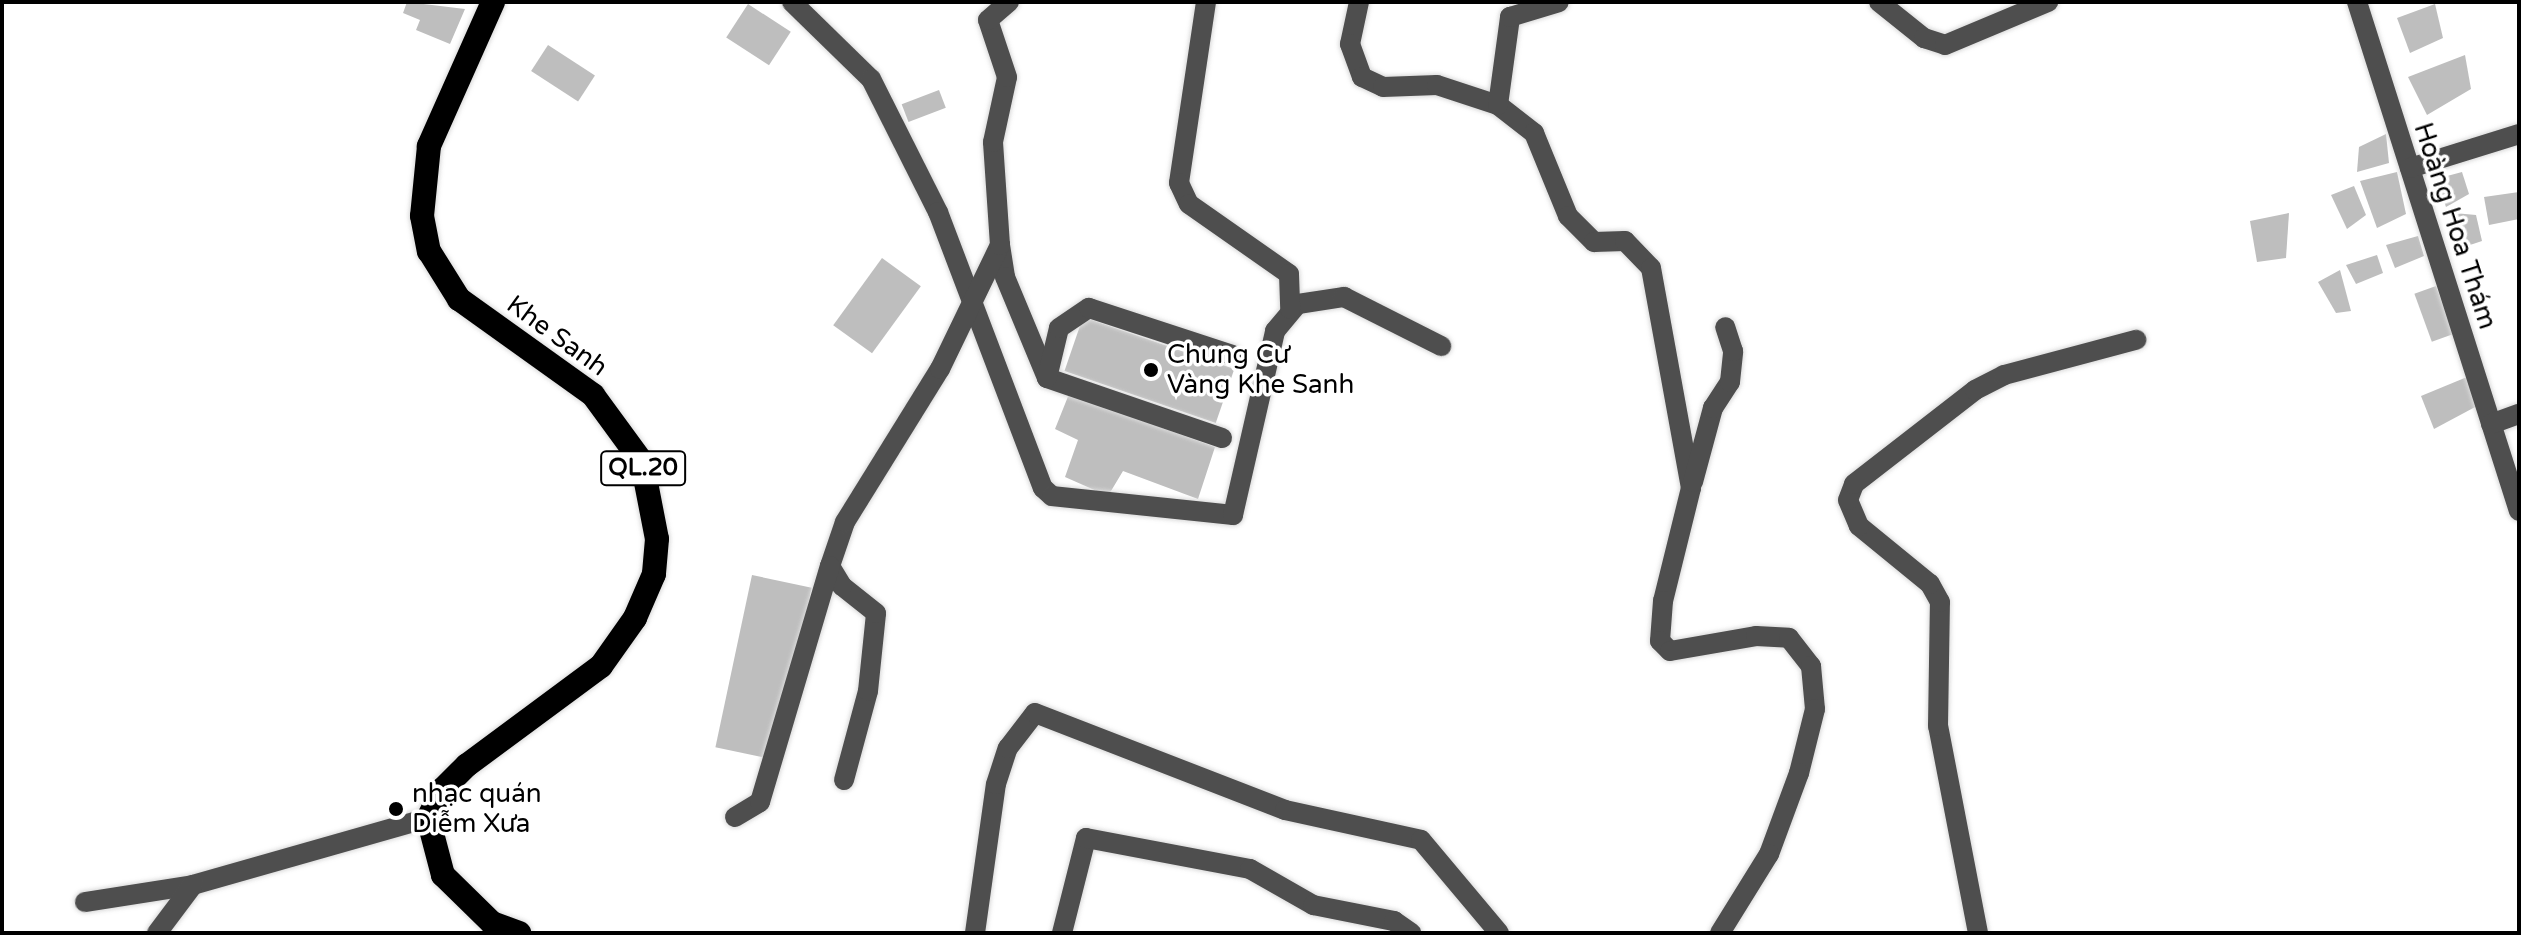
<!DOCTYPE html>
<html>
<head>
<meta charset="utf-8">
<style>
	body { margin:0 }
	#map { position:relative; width:2521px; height:935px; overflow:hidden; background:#fff; font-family:"Varela Round",sans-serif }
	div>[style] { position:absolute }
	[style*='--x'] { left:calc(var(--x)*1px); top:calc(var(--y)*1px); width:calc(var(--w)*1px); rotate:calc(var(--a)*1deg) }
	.building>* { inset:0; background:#bebebe; transform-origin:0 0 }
	.roads { filter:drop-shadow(0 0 2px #dbdbdb) drop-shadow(0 0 2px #dbdbdb) }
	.minor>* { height:20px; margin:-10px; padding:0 10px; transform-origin:10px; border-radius:10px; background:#4e4e4e }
	.highway>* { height:24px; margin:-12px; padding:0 12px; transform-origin:12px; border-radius:12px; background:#000 }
	.dots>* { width:22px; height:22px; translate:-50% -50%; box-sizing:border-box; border:4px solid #fff; border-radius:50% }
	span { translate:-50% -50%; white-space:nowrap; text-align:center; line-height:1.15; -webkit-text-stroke:7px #fff; paint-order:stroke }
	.shield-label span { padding:2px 6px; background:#fff; border:2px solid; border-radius:6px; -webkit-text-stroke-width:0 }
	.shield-label { font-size:24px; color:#000; font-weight:700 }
	.street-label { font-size:26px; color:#000 }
	.poi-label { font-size:26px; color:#000 }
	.left { translate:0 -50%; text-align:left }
	.frame { position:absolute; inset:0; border:4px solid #000; pointer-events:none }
</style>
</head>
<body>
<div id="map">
	<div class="building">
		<div style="clip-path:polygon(407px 2px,465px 9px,450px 44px,416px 30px,420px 20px,403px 13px)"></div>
		<div style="left:748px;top:4px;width:51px;height:40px;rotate:33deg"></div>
		<div style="clip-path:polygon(2435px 4px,2443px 38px,2410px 53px,2397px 18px)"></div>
		<div style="left:548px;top:45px;width:56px;height:31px;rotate:33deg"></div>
		<div style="clip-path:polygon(2465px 55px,2471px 89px,2427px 115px,2408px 77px)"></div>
		<div style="left:939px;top:90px;width:19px;height:40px;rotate:69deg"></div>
		<div style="clip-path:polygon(2386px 134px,2389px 163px,2357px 172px,2359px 147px)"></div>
		<div style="clip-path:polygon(2397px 172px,2406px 214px,2377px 228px,2360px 181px)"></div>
		<div style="clip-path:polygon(2462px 172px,2469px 194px,2446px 207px,2436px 179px)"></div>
		<div style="clip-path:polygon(2354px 186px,2366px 215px,2347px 229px,2331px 195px)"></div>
		<div style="clip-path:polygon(2519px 192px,2519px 219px,2489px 225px,2484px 197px)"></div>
		<div style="clip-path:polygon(2289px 213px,2286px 258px,2257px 262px,2250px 221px)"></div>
		<div style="clip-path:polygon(2454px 213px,2476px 215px,2482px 241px,2467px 246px)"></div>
		<div style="clip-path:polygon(2418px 236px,2424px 256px,2395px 268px,2386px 245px)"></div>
		<div style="clip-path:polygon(2377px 255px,2383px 273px,2356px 284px,2346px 265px)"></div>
		<div style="left:882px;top:258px;width:48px;height:83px;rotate:36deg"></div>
		<div style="clip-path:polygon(2340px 270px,2351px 311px,2336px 313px,2318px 282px)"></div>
		<div style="left:2436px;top:286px;width:51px;height:23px;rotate:70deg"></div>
		<div style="left:1083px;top:317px;width:160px;height:57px;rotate:19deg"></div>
		<div style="clip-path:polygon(2467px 377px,2477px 406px,2434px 429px,2421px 396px)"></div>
		<div style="clip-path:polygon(1069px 394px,1215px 447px,1198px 499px,1123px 471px,1108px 496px,1065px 477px,1078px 440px,1055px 429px)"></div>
		<div style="left:752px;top:575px;width:61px;height:176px;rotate:12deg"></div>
	</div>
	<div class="roads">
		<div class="minor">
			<div style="--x:792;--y:2;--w:110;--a:44.3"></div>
			<div style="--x:871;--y:79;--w:149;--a:63.3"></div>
			<div style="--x:938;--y:212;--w:295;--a:69.2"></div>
			<div style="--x:1043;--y:488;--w:12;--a:42"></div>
			<div style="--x:1052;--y:496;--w:182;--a:6"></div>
			<div style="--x:1233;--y:515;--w:189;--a:-77.1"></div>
			<div style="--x:1275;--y:331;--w:35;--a:-50"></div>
			<div style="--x:1298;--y:304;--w:47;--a:-8.7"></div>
			<div style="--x:1344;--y:297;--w:109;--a:26.8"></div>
			<div style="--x:1206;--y:2;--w:183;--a:98.5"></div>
			<div style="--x:1179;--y:183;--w:23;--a:65"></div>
			<div style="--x:1189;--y:204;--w:122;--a:35"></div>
			<div style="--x:1289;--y:274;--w:35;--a:88"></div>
			<div style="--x:1359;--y:2;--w:43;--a:102.1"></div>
			<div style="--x:1350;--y:44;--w:35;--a:70"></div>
			<div style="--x:1362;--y:77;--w:23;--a:25"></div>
			<div style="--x:1383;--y:87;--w:54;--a:-2.1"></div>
			<div style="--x:1437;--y:85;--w:64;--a:18.2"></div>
			<div style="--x:1498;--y:105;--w:46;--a:37.9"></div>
			<div style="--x:1534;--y:133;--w:90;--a:67.7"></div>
			<div style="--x:1568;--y:216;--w:37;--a:45"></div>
			<div style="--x:1594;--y:242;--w:31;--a:-2"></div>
			<div style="--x:1625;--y:241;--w:37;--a:46"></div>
			<div style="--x:1651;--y:268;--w:224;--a:79.7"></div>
			<div style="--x:1691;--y:488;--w:116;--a:103.9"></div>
			<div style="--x:1663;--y:601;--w:40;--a:94.3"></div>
			<div style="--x:1660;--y:641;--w:14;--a:45"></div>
			<div style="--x:1670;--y:651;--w:87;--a:-9.9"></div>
			<div style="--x:1756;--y:636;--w:33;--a:3"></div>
			<div style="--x:1789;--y:638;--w:36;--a:52"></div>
			<div style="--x:1811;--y:666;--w:43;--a:84.7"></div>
			<div style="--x:1815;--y:709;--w:66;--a:104"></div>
			<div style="--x:1799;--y:773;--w:86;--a:110.3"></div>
			<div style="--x:1769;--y:854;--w:93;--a:121.8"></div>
			<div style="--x:1879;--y:2;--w:58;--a:38.7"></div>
			<div style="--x:1924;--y:38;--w:22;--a:18"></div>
			<div style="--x:1945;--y:45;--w:112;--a:-22.7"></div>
			<div style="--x:2357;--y:2;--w:534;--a:72.35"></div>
			<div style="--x:1498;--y:105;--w:89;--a:-82.2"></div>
			<div style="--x:1510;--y:17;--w:51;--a:-17"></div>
			<div style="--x:2410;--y:168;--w:114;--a:-17.3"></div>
			<div style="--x:1000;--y:245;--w:32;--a:81"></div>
			<div style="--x:1005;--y:277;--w:109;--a:67.4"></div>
			<div style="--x:1047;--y:378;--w:185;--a:18.9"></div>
			<div style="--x:1047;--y:378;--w:51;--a:-76.5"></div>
			<div style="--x:1059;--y:328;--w:36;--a:-34"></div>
			<div style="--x:1089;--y:308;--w:151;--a:18.1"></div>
			<div style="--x:2491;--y:424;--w:30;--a:-20"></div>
			<div style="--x:1693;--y:482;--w:77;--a:-74.9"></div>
			<div style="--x:1713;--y:408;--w:31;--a:-57"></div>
			<div style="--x:1730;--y:382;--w:31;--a:-84"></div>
			<div style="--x:1733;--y:351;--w:25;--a:-108"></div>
			<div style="--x:844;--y:780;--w:92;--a:-74.9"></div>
			<div style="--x:868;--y:691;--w:78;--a:-84.1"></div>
			<div style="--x:876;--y:613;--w:43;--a:-141.5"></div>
			<div style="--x:842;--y:586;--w:23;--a:-121"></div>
			<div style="--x:830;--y:566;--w:46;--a:-71.2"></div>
			<div style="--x:845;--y:522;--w:180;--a:-58.2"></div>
			<div style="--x:940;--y:369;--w:138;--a:-64.2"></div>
			<div style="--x:1000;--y:245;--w:103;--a:-93.9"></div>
			<div style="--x:993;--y:142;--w:66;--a:-77.8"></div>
			<div style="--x:1007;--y:77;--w:60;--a:-108.4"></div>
			<div style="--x:988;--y:20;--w:28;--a:-41"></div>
			<div style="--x:735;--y:817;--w:29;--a:-31"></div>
			<div style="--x:760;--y:802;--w:246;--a:-73.5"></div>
			<div style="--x:85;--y:902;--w:109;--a:-8.9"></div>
			<div style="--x:193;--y:885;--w:244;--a:-15.9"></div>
			<div style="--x:157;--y:933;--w:60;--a:-53.1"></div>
			<div style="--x:975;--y:933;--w:150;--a:-82"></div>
			<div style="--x:996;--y:784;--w:38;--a:-72"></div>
			<div style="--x:1008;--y:748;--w:44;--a:-52.4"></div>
			<div style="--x:1035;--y:713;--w:268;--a:21.2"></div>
			<div style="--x:1285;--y:810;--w:139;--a:12.4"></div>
			<div style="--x:1421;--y:840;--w:121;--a:50"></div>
			<div style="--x:1062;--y:933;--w:98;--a:-75.8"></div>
			<div style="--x:1086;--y:838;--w:167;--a:10.7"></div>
			<div style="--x:1250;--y:869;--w:73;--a:29.7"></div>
			<div style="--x:1313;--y:905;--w:83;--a:11.2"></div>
			<div style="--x:1394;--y:921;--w:21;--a:35"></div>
			<div style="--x:1978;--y:933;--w:211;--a:-100.9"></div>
			<div style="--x:1938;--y:726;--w:124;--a:-89.1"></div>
			<div style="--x:1940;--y:602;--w:21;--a:-119"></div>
			<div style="--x:1930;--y:584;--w:92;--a:-140.8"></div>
			<div style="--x:1859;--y:526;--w:28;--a:-113"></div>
			<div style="--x:1848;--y:500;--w:17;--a:-69"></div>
			<div style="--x:1854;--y:484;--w:153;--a:-37.8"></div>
			<div style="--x:1975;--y:390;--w:33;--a:-27"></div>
			<div style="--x:2004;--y:375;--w:137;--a:-14.9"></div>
		</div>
		<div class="highway">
			<div style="--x:493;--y:2;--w:158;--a:114"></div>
			<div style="--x:429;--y:146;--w:70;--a:95.7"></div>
			<div style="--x:422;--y:216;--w:36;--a:79"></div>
			<div style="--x:429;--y:251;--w:57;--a:58"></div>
			<div style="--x:459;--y:299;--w:165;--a:35.6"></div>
			<div style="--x:593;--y:395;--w:83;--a:53.8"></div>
			<div style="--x:642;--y:462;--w:78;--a:79"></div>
			<div style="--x:657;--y:539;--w:35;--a:95"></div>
			<div style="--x:654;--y:574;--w:48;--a:113.4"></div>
			<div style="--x:635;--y:618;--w:59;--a:125.3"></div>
			<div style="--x:601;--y:666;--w:167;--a:143.5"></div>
			<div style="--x:467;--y:765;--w:34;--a:135"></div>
			<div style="--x:443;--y:789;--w:33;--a:117"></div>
			<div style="--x:428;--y:818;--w:59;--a:75.3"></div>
			<div style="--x:443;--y:875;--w:69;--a:44.4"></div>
			<div style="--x:492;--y:923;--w:29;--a:20"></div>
		</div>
	</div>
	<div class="dots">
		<div style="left:1151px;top:370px;background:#000"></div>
		<div style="left:396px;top:809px;background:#000"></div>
	</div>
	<div class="shield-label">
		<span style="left:643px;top:468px">QL.20</span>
	</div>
	<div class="street-label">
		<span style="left:2455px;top:226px;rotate:72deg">Hoàng Hoa Thám</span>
		<span style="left:557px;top:336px;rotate:36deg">Khe Sanh</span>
	</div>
	<div class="poi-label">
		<span class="left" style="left:1167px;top:370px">Chung Cư<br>Vàng Khe Sanh</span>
		<span class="left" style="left:412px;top:809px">nhạc quán<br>Diễm Xưa</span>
	</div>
	<div class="frame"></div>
</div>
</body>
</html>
